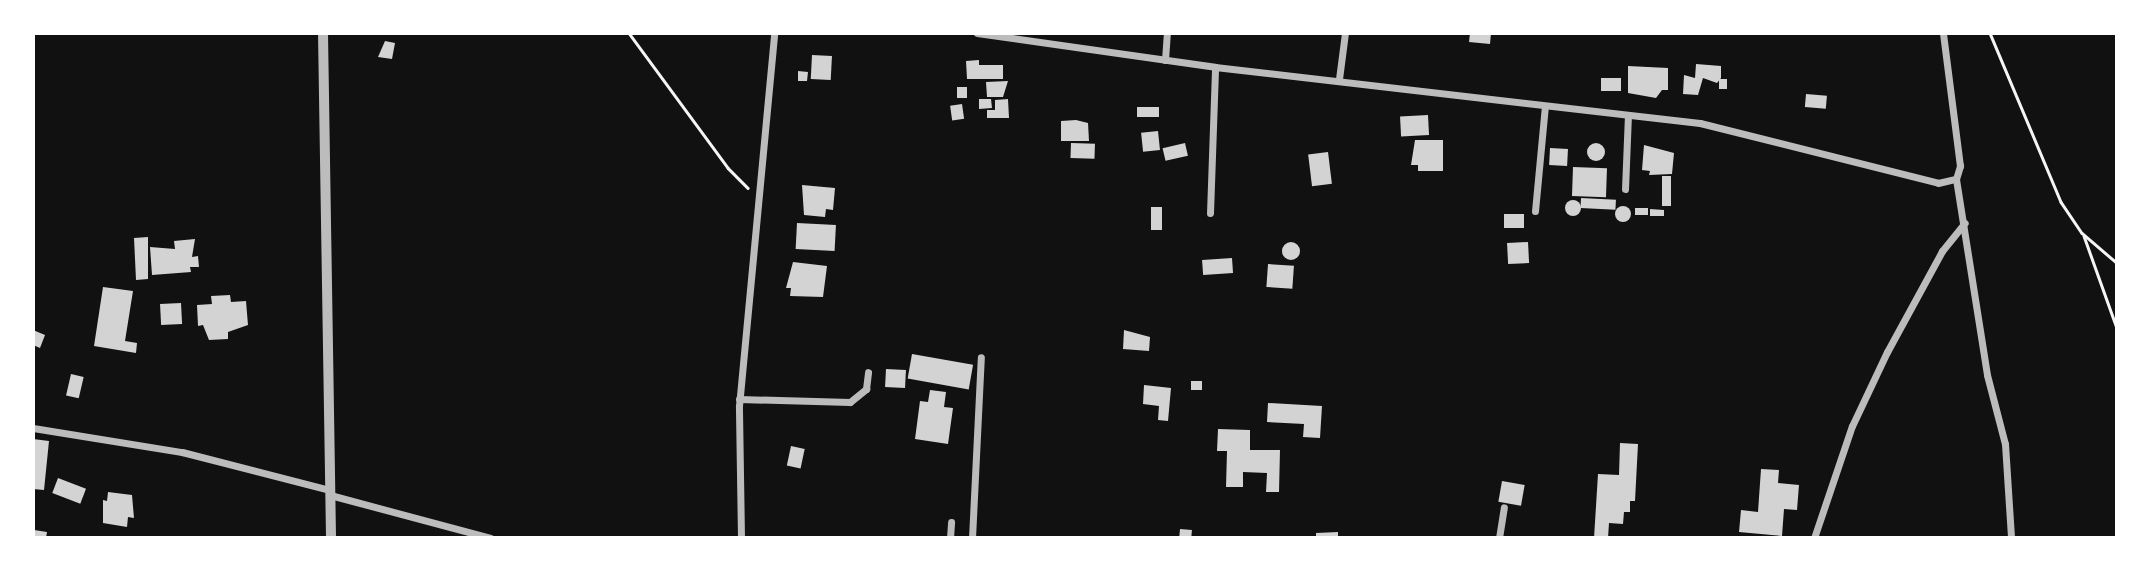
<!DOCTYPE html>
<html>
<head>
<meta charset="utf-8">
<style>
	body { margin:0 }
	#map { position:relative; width:2150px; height:571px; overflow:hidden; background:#111; font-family:"DM Sans",sans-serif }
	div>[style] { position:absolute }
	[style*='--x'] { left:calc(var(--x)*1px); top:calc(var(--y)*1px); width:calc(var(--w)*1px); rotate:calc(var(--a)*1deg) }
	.building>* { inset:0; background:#d3d3d3; transform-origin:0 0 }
	.round { border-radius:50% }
	.path>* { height:2.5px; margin:-1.25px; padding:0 1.25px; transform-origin:1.25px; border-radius:1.25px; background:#f5f5f5 }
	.minor>* { height:7px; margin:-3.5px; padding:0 3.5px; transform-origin:3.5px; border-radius:3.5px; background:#bcbcbc }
	.tertiary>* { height:10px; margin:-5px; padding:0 5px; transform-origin:5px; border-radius:5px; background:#bcbcbc }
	span { translate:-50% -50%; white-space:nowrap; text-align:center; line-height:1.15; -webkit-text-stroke:7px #fff; paint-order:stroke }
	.frame { position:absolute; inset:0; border:35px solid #fff; pointer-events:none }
</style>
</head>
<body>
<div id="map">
	<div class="building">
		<div style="clip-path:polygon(1470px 33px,1491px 33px,1490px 44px,1469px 42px)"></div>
		<div style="clip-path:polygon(385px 41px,395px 43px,392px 59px,378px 57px)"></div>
		<div style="left:812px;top:55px;width:20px;height:24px;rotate:3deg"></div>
		<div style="clip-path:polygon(979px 60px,979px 65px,1003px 65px,1003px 79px,967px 79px,966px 61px)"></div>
		<div style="clip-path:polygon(1696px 64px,1721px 66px,1721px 78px,1717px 83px,1703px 78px,1698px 95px,1683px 94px,1684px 75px,1695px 78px)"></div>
		<div style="clip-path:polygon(1628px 66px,1668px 68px,1668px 90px,1662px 90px,1656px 98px,1628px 93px)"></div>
		<div style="clip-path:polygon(798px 71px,808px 72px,807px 81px,798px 81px)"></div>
		<div style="left:1601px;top:78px;width:20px;height:13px"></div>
		<div style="left:1719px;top:79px;width:8px;height:10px"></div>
		<div style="clip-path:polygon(1008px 81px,1003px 97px,987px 97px,986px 82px)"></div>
		<div style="left:957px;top:87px;width:10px;height:11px"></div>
		<div style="left:1806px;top:94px;width:21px;height:13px;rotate:5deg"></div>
		<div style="clip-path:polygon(979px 99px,991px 99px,992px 108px,979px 109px)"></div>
		<div style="clip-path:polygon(1008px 99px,1009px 118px,987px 118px,987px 110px,995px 110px,995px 100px)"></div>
		<div style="left:962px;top:104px;width:15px;height:12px;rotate:82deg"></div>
		<div style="left:1137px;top:107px;width:22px;height:10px"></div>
		<div style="left:1428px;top:115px;width:20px;height:28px;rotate:87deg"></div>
		<div style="clip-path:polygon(1076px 120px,1088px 123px,1089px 141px,1061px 141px,1061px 121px)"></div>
		<div style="left:1158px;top:131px;width:19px;height:17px;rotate:84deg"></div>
		<div style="clip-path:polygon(1415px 140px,1443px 140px,1443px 171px,1418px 171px,1418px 165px,1411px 165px)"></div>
		<div style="left:1071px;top:143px;width:24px;height:15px;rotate:2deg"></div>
		<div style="left:1185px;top:143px;width:13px;height:23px;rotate:77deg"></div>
		<div class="round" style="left:1587px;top:143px;width:18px;height:18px"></div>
		<div style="clip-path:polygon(1644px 145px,1674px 153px,1672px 174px,1649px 175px,1650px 171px,1642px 170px)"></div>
		<div style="left:1550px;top:148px;width:18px;height:17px;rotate:3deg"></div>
		<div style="left:1328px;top:152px;width:32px;height:20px;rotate:83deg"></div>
		<div style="left:1573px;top:167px;width:34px;height:29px;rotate:2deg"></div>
		<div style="left:1662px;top:176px;width:9px;height:30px"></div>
		<div style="clip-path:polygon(802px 185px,835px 188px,833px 210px,826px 209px,825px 217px,804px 215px)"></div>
		<div style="left:1581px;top:198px;width:35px;height:10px;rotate:3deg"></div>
		<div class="round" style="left:1565px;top:200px;width:16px;height:16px"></div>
		<div class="round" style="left:1615px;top:206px;width:16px;height:16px"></div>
		<div style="left:1151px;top:207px;width:11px;height:23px"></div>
		<div style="left:1635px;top:208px;width:13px;height:7px"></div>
		<div style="clip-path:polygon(1650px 209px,1664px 210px,1664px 216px,1650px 216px)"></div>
		<div style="left:1504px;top:214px;width:20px;height:14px"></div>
		<div style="left:797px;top:223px;width:39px;height:26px;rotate:3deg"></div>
		<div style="clip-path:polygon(148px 237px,148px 279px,136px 280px,134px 238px)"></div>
		<div style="clip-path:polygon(195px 239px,192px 257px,198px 256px,199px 267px,190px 267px,191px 272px,152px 275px,150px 247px,175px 249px,174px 241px)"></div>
		<div class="round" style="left:1282px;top:242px;width:18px;height:18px"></div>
		<div style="left:1528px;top:242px;width:21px;height:21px;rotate:87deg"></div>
		<div style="left:1232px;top:258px;width:15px;height:30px;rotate:86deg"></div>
		<div style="clip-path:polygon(793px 262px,827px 266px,823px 297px,790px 296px,791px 288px,786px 288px)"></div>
		<div style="left:1268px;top:264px;width:26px;height:23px;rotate:4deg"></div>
		<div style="clip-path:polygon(103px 287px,133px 291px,125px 341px,137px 343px,136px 353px,94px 346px)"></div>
		<div style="clip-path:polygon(230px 295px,231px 302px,246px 301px,248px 325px,228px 332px,228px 339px,209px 340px,203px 325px,198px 326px,197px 305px,212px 304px,211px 296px)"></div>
		<div style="left:181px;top:303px;width:21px;height:21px;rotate:87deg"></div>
		<div style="clip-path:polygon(33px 330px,45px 335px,40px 348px,33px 345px)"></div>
		<div style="clip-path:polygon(1124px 330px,1150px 337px,1149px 351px,1123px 349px)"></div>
		<div style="left:912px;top:354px;width:62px;height:25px;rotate:10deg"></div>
		<div style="left:886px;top:369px;width:20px;height:18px;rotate:3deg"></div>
		<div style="left:71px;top:374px;width:13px;height:22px;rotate:13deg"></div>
		<div style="left:1191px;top:381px;width:11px;height:9px"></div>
		<div style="clip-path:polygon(1144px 385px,1171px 388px,1168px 421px,1158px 420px,1159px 406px,1143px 404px)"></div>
		<div style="clip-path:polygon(930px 390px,946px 392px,944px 407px,953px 408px,948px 444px,915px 439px,920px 401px,928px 402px)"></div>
		<div style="clip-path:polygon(1268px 403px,1322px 406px,1320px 438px,1303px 437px,1304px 424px,1267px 422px)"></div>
		<div style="clip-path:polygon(1218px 429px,1250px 430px,1250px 450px,1280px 450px,1279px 492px,1266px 492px,1267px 473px,1243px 472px,1243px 487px,1226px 487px,1227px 451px,1217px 451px)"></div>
		<div style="clip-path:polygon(33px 439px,49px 441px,44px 490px,33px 489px)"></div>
		<div style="clip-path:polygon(1620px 443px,1638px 444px,1635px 501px,1630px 501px,1630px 512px,1624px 512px,1623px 524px,1609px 523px,1608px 538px,1594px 538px,1598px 474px,1619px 475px)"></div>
		<div style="left:791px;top:446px;width:14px;height:20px;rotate:12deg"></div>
		<div style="clip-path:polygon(1761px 469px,1779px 470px,1778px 483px,1799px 485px,1797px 510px,1784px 509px,1782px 536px,1739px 532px,1741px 510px,1758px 512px)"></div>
		<div style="left:58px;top:478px;width:30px;height:16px;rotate:21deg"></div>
		<div style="left:1502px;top:481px;width:23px;height:21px;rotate:10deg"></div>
		<div style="clip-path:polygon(108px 492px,132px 495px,134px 518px,128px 517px,127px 527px,103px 523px,103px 500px,107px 501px)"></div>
		<div style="left:1180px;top:529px;width:12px;height:9px;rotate:5deg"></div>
		<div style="clip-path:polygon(34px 530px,47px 532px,46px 538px,33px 538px)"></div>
		<div style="clip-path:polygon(1338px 532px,1338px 538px,1316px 538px,1316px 533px)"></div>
	</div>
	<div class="path">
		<div style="--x:629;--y:33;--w:167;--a:53.7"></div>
		<div style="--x:728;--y:168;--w:28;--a:45"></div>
		<div style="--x:1990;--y:33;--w:183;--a:67.2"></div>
		<div style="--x:2061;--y:202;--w:37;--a:56"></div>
		<div style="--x:2082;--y:233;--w:46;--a:40.6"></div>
		<div style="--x:2084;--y:236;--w:98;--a:70.3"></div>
	</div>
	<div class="minor">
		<div style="--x:977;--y:33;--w:240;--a:8.1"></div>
		<div style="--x:1215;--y:67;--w:488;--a:6.6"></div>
		<div style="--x:1700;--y:123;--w:245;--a:14.1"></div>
		<div style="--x:1938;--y:183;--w:18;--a:-13"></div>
		<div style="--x:1956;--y:179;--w:14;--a:-73"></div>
		<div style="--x:1960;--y:166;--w:134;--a:-97.3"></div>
		<div style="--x:1165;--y:60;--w:27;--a:-86"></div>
		<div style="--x:1339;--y:79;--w:46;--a:-82.6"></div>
		<div style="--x:1956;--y:179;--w:198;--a:81"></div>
		<div style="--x:1987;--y:375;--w:71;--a:75.4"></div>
		<div style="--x:2005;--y:444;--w:94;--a:86.3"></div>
		<div style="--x:1625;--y:189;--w:74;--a:-87.7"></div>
		<div style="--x:1535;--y:211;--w:105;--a:-84.6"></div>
		<div style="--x:1210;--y:213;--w:146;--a:-88"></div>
		<div style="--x:739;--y:399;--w:111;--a:1.5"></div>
		<div style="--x:850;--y:402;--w:21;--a:-39"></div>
		<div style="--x:866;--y:389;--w:17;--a:-83"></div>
		<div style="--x:33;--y:428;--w:151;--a:9.2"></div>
		<div style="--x:182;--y:452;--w:153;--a:14.4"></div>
		<div style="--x:330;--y:495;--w:166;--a:15"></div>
		<div style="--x:741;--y:538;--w:132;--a:-90.9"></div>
		<div style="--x:739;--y:406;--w:375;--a:-84.6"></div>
		<div style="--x:950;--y:538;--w:16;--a:-86"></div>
		<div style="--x:972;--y:538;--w:181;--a:-87.2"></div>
		<div style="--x:1499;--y:538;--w:31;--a:-81"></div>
		<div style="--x:1814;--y:538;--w:118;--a:-71.3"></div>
		<div style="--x:1852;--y:426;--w:82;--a:-64.7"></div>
		<div style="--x:1887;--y:352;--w:115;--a:-61.4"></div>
		<div style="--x:1942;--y:251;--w:36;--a:-51"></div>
	</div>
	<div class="tertiary">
		<div style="--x:323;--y:33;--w:505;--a:89.09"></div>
	</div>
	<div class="frame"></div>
</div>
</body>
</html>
